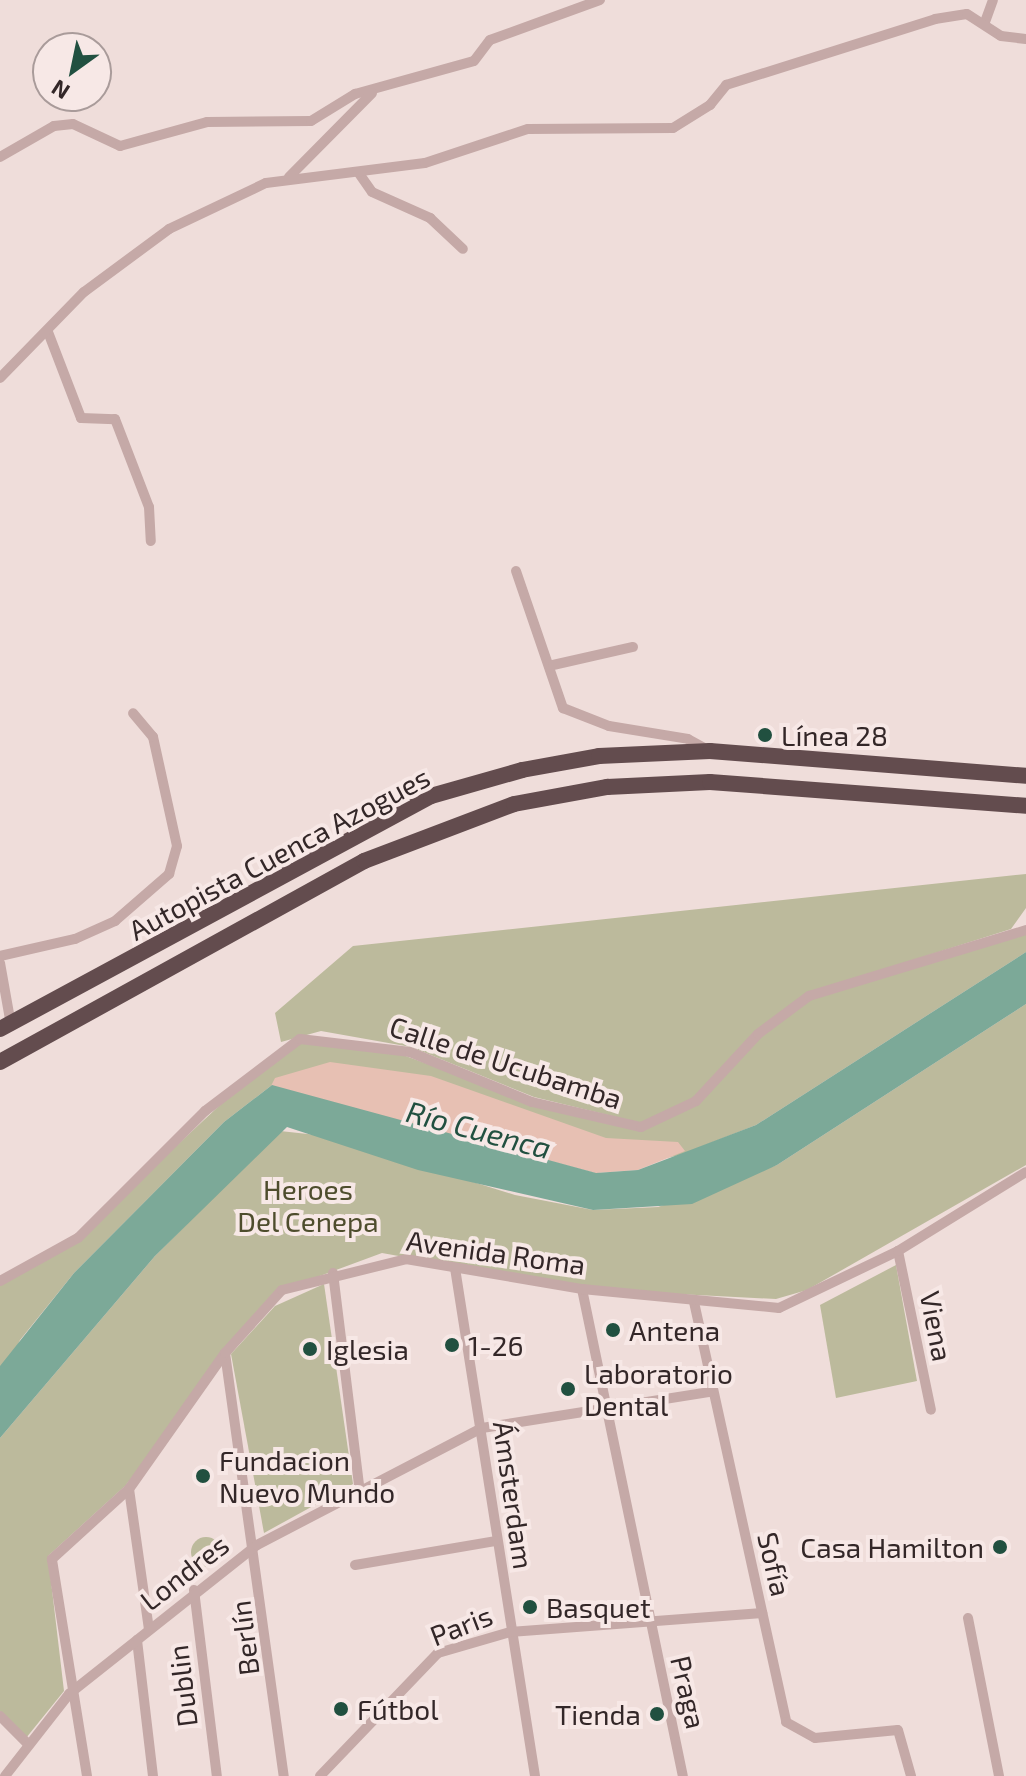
<!DOCTYPE html>
<html>
<head>
<meta charset="utf-8">
<style>
	body { margin:0 }
	#map { position:relative; width:1026px; height:1776px; overflow:hidden; background:#efddda; font-family:"Exo 2",sans-serif }
	div>[style] { position:absolute }
	[style*='--x'] { left:calc(var(--x)*1px); top:calc(var(--y)*1px); width:calc(var(--w)*1px); rotate:calc(var(--a)*1deg) }
	.green>* { inset:0; background:#bcba9c }
	.round { border-radius:50% }
	.sand>* { inset:0; background:#e7c0b3 }
	.water>* { inset:0; background:#7ca998 }
	.minor>* { height:10px; margin:-5px; padding:0 5px; transform-origin:5px; border-radius:5px; background:#c5a9a7 }
	.trunk>* { height:16px; margin:-8px; padding:0 8px; transform-origin:8px; border-radius:8px; background:#634c4e }
	.dots>* { width:22px; height:22px; translate:-50% -50%; box-sizing:border-box; border:4px solid #f7e8e6; border-radius:50% }
	span { translate:-50% -50%; white-space:nowrap; text-align:center; line-height:1.15; -webkit-text-stroke:8px #f7e8e6; paint-order:stroke }
	.poi-label { font-size:28px; color:#332728 }
	.left { translate:0 -50%; text-align:left }
	.right { translate:-100% -50%; text-align:right }
	.street-label { font-size:28px; color:#332728 }
	.park-label { font-size:28px; color:#4e4d2d }
	.water-label { font-size:30px; color:#215040; font-style:italic }
	.north { position:absolute; left:32px; top:32px; width:80px; height:80px; box-sizing:border-box; background:#f7e8e6; border:2px solid #a99b9a; border-radius:50%; rotate:213deg; font-size:22px; font-weight:700; line-height:32px; text-align:center; color:#332728 }
	.north::after { content:''; display:block; margin:auto; width:28px; height:36px; background:#215040; clip-path:polygon(50% 0,100% 100%,50% 72%,0 100%) }
</style>
</head>
<body>
<div id="map">
	<div class="green">
		<div style="clip-path:polygon(1026px 874px,1026px 908px,1011px 929px,809px 993px,694px 1098px,641px 1123px,534px 1097px,411px 1047px,321px 1031px,281px 1042px,275px 1013px,353px 946px)"></div>
		<div style="clip-path:polygon(1026px 930px,1026px 952px,756px 1125px,680px 1155px,596px 1173px,272px 1085px,224px 1122px,74px 1273px,20px 1340px,0 1383px,0 1281px,78px 1238px,283px 1046px,300px 1039px,370px 1043px,532px 1102px,641px 1127px,695px 1101px,758px 1034px,809px 996px)"></div>
		<div style="clip-path:polygon(1026px 1004px,1026px 1165px,807px 1290px,776px 1299px,582px 1289px,382px 1253px,282px 1290px,125px 1486px,48px 1556px,64px 1691px,26px 1738px,0 1711px,0 1438px,155px 1256px,280px 1131px,326px 1136px,515px 1195px,593px 1210px,658px 1207px,777px 1165px)"></div>
		<div style="clip-path:polygon(896px 1265px,917px 1381px,836px 1398px,820px 1305px)"></div>
		<div style="clip-path:polygon(324px 1284px,353px 1484px,264px 1533px,231px 1354px,275px 1306px)"></div>
		<div class="round" style="left:191px;top:1537px;width:30px;height:30px"></div>
	</div>
	<div class="sand">
		<div style="clip-path:polygon(330px 1062px,431px 1076px,606px 1138px,678px 1142px,685px 1151px,638px 1170px,596px 1173px,271px 1086px,275px 1078px)"></div>
	</div>
	<div class="water">
		<div style="clip-path:polygon(1026px 952px,1026px 1004px,777px 1165px,692px 1204px,593px 1210px,418px 1170px,287px 1127px,155px 1256px,0 1438px,0 1366px,74px 1273px,224px 1122px,272px 1085px,596px 1173px,638px 1170px,756px 1125px)"></div>
	</div>
	<div class="minor">
		<div style="--x:985;--y:22;--w:23;--a:-70"></div>
		<div style="--x:0;--y:157;--w:62;--a:-29.9"></div>
		<div style="--x:54;--y:126;--w:19;--a:-6"></div>
		<div style="--x:73;--y:124;--w:52;--a:25.1"></div>
		<div style="--x:120;--y:146;--w:90;--a:-15.4"></div>
		<div style="--x:207;--y:122;--w:104;--a:-0.6"></div>
		<div style="--x:311;--y:121;--w:52;--a:-31.5"></div>
		<div style="--x:355;--y:94;--w:123;--a:-15.5"></div>
		<div style="--x:474;--y:61;--w:26;--a:-53"></div>
		<div style="--x:490;--y:40;--w:117;--a:-20"></div>
		<div style="--x:358;--y:172;--w:24;--a:55"></div>
		<div style="--x:372;--y:192;--w:64;--a:24.1"></div>
		<div style="--x:430;--y:218;--w:45;--a:43.2"></div>
		<div style="--x:289;--y:177;--w:118;--a:-45.3"></div>
		<div style="--x:48;--y:332;--w:92;--a:69"></div>
		<div style="--x:81;--y:418;--w:34;--a:2"></div>
		<div style="--x:115;--y:419;--w:94;--a:68.9"></div>
		<div style="--x:149;--y:507;--w:34;--a:87"></div>
		<div style="--x:0;--y:378;--w:120;--a:-45.7"></div>
		<div style="--x:84;--y:292;--w:106;--a:-36.5"></div>
		<div style="--x:169;--y:229;--w:107;--a:-25.4"></div>
		<div style="--x:266;--y:183;--w:160;--a:-7.2"></div>
		<div style="--x:425;--y:163;--w:108;--a:-18.3"></div>
		<div style="--x:528;--y:129;--w:145;--a:-0.4"></div>
		<div style="--x:673;--y:128;--w:44;--a:-31.9"></div>
		<div style="--x:710;--y:105;--w:26;--a:-51"></div>
		<div style="--x:726;--y:85;--w:219;--a:-17.5"></div>
		<div style="--x:935;--y:19;--w:32;--a:-9"></div>
		<div style="--x:967;--y:14;--w:40;--a:32.9"></div>
		<div style="--x:1001;--y:36;--w:25;--a:7"></div>
		<div style="--x:516;--y:571;--w:145;--a:71.1"></div>
		<div style="--x:563;--y:708;--w:49;--a:21.4"></div>
		<div style="--x:609;--y:726;--w:80;--a:9.3"></div>
		<div style="--x:688;--y:739;--w:23;--a:29"></div>
		<div style="--x:553;--y:665;--w:82;--a:-12.7"></div>
		<div style="--x:0;--y:956;--w:77;--a:-12.8"></div>
		<div style="--x:75;--y:939;--w:44;--a:-24.2"></div>
		<div style="--x:115;--y:921;--w:72;--a:-41"></div>
		<div style="--x:169;--y:874;--w:29;--a:-74"></div>
		<div style="--x:177;--y:846;--w:112;--a:-102.4"></div>
		<div style="--x:153;--y:737;--w:31;--a:-130"></div>
		<div style="--x:0;--y:963;--w:63;--a:79.9"></div>
		<div style="--x:898;--y:1251;--w:162;--a:78.3"></div>
		<div style="--x:455;--y:1268;--w:514;--a:81.05"></div>
		<div style="--x:333;--y:1273;--w:221;--a:83"></div>
		<div style="--x:0;--y:1281;--w:89;--a:-28.9"></div>
		<div style="--x:78;--y:1238;--w:180;--a:-45"></div>
		<div style="--x:205;--y:1111;--w:119;--a:-37.2"></div>
		<div style="--x:300;--y:1039;--w:111;--a:6.7"></div>
		<div style="--x:410;--y:1052;--w:132;--a:22.3"></div>
		<div style="--x:532;--y:1102;--w:112;--a:12.9"></div>
		<div style="--x:641;--y:1127;--w:61;--a:-25.3"></div>
		<div style="--x:696;--y:1101;--w:91;--a:-47.2"></div>
		<div style="--x:758;--y:1034;--w:64;--a:-36.7"></div>
		<div style="--x:809;--y:996;--w:227;--a:-16.9"></div>
		<div style="--x:582;--y:1289;--w:497;--a:78.3"></div>
		<div style="--x:694;--y:1302;--w:430;--a:77.6"></div>
		<div style="--x:786;--y:1722;--w:33;--a:29"></div>
		<div style="--x:815;--y:1738;--w:83;--a:-5.5"></div>
		<div style="--x:898;--y:1730;--w:48;--a:74.2"></div>
		<div style="--x:225;--y:1353;--w:427;--a:82.1"></div>
		<div style="--x:129;--y:1489;--w:142;--a:81.9"></div>
		<div style="--x:355;--y:1565;--w:142;--a:-9.7"></div>
		<div style="--x:194;--y:1590;--w:187;--a:83"></div>
		<div style="--x:968;--y:1618;--w:161;--a:78.9"></div>
		<div style="--x:137;--y:1640;--w:137;--a:83.3"></div>
		<div style="--x:0;--y:1716;--w:38;--a:45"></div>
		<div style="--x:5;--y:1776;--w:104;--a:-52"></div>
		<div style="--x:69;--y:1694;--w:240;--a:-38.4"></div>
		<div style="--x:257;--y:1545;--w:254;--a:-27.5"></div>
		<div style="--x:482;--y:1428;--w:231;--a:-9"></div>
		<div style="--x:87;--y:1776;--w:220;--a:-99.2"></div>
		<div style="--x:52;--y:1559;--w:104;--a:-42.3"></div>
		<div style="--x:129;--y:1489;--w:166;--a:-54.8"></div>
		<div style="--x:225;--y:1353;--w:85;--a:-47.9"></div>
		<div style="--x:282;--y:1290;--w:128;--a:-14"></div>
		<div style="--x:406;--y:1259;--w:179;--a:9.7"></div>
		<div style="--x:582;--y:1289;--w:198;--a:5.5"></div>
		<div style="--x:779;--y:1308;--w:132;--a:-25.6"></div>
		<div style="--x:898;--y:1251;--w:150;--a:-31.7"></div>
		<div style="--x:320;--y:1776;--w:170;--a:-46.2"></div>
		<div style="--x:438;--y:1653;--w:75;--a:-16.3"></div>
		<div style="--x:510;--y:1632;--w:253;--a:-4.3"></div>
	</div>
	<div class="trunk">
		<div style="--x:0;--y:1029;--w:490;--a:-28.4"></div>
		<div style="--x:431;--y:796;--w:95;--a:-15.9"></div>
		<div style="--x:522;--y:770;--w:78;--a:-10.3"></div>
		<div style="--x:599;--y:756;--w:111;--a:-2.6"></div>
		<div style="--x:710;--y:751;--w:317;--a:4.5"></div>
		<div style="--x:0;--y:1062;--w:416;--a:-28.9"></div>
		<div style="--x:364;--y:861;--w:160;--a:-20.8"></div>
		<div style="--x:514;--y:804;--w:95;--a:-10.4"></div>
		<div style="--x:607;--y:787;--w:103;--a:-2.8"></div>
		<div style="--x:710;--y:782;--w:317;--a:4.3"></div>
	</div>
	<div class="dots">
		<div style="left:765px;top:735px;background:#215040"></div>
		<div style="left:613px;top:1330px;background:#215040"></div>
		<div style="left:452px;top:1345px;background:#215040"></div>
		<div style="left:310px;top:1349px;background:#215040"></div>
		<div style="left:568px;top:1389px;background:#215040"></div>
		<div style="left:203px;top:1476px;background:#215040"></div>
		<div style="left:1000px;top:1547px;background:#215040"></div>
		<div style="left:530px;top:1607px;background:#215040"></div>
		<div style="left:341px;top:1709px;background:#215040"></div>
		<div style="left:657px;top:1714px;background:#215040"></div>
	</div>
	<div class="poi-label">
		<span class="left" style="left:781px;top:735px">Línea 28</span>
		<span class="left" style="left:629px;top:1330px">Antena</span>
		<span class="left" style="left:468px;top:1345px">1-26</span>
		<span class="left" style="left:326px;top:1349px">Iglesia</span>
		<span class="left" style="left:584px;top:1389px">Laboratorio<br>Dental</span>
		<span class="left" style="left:219px;top:1476px">Fundacion<br>Nuevo Mundo</span>
		<span class="right" style="left:984px;top:1547px">Casa Hamilton</span>
		<span class="left" style="left:546px;top:1607px">Basquet</span>
		<span class="left" style="left:357px;top:1709px">Fútbol</span>
		<span class="right" style="left:641px;top:1714px">Tienda</span>
	</div>
	<div class="street-label">
		<span style="left:279px;top:853px;rotate:-28deg">Autopista Cuenca Azogues</span>
		<span style="left:506px;top:1062px;rotate:18deg">Calle de Ucubamba</span>
		<span style="left:496px;top:1252px;rotate:8deg">Avenida Roma</span>
		<span style="left:937px;top:1326px;rotate:79deg">Viena</span>
		<span style="left:514px;top:1495px;rotate:82deg">Ámsterdam</span>
		<span style="left:775px;top:1564px;rotate:77deg">Sofía</span>
		<span style="left:184px;top:1572px;rotate:-38deg">Londres</span>
		<span style="left:461px;top:1625px;rotate:-21deg">Paris</span>
		<span style="left:244px;top:1638px;rotate:-97deg">Berlín</span>
		<span style="left:182px;top:1686px;rotate:-97deg">Dublin</span>
		<span style="left:689px;top:1692px;rotate:77deg">Praga</span>
	</div>
	<div class="park-label">
		<span style="left:308px;top:1205px">Heroes<br>Del Cenepa</span>
	</div>
	<div class="water-label">
		<span style="left:479px;top:1129px;rotate:15deg">Río Cuenca</span>
	</div>
	<div class="north">N</div>
</div>
</body>
</html>
